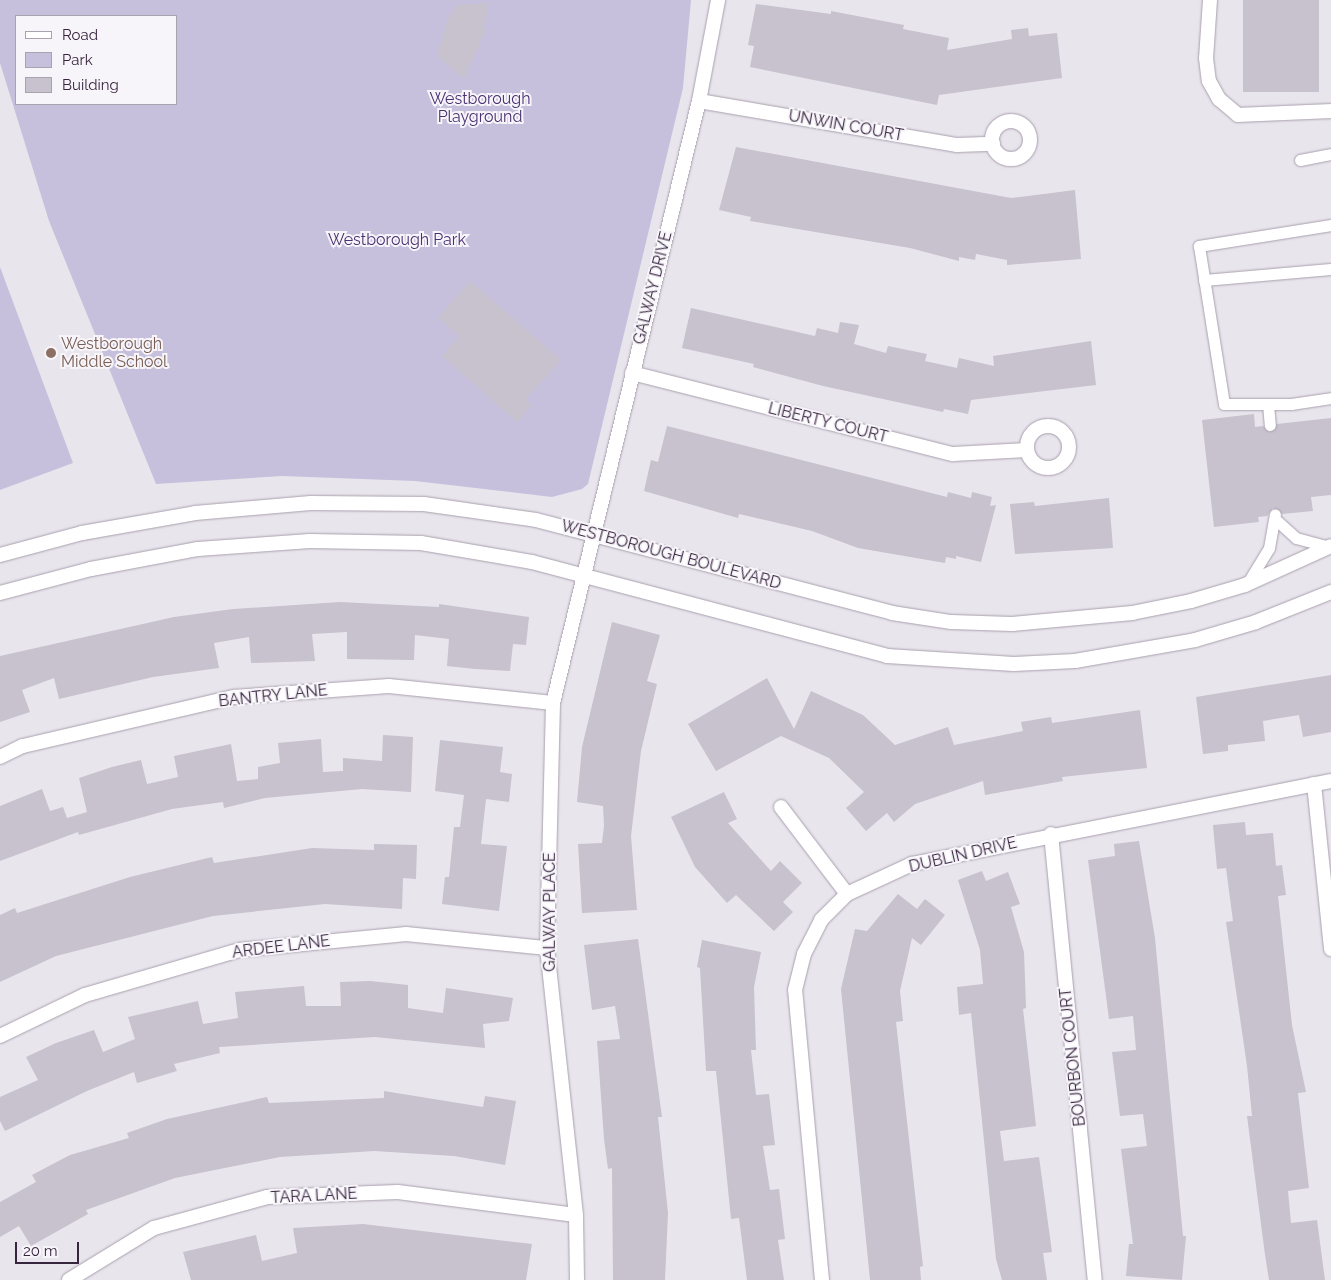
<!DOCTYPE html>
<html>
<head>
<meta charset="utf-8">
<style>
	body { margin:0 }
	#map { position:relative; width:1331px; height:1280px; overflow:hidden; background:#e9e5ed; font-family:Raleway,sans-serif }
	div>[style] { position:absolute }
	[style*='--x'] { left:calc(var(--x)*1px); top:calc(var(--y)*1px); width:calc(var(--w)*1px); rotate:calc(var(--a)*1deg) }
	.green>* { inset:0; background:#c7c0dc }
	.building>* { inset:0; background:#c8c1ce; transform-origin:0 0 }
	.roads { filter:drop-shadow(0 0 1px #a9a0ae) drop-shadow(0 0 1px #a9a0ae) }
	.service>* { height:11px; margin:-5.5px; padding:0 5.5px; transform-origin:5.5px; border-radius:5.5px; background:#fff }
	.minor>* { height:14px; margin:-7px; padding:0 7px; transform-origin:7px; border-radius:7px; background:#fff }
	.minor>.ring { margin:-7px; padding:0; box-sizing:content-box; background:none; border:14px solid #fff; border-radius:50% }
	.secondary>* { height:14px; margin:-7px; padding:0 7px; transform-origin:7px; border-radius:7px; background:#fff }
	.dots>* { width:14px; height:14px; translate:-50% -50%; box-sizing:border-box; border:2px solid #f7f5fa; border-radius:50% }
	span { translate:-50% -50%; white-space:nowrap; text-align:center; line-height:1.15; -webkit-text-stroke:4px #f7f5fa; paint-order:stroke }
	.park-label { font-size:16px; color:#4a3272 }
	.street-label { font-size:16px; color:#37253e }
	.education-label { font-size:16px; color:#785e54 }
	.left { translate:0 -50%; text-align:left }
	.legend { position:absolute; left:15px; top:15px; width:162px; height:90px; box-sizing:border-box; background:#f7f5fa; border:1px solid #aaa2af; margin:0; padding:6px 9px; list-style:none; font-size:15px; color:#37253e }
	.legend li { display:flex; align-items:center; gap:10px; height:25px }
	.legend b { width:25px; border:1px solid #aaa2af }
	.scale { position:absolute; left:15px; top:1242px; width:64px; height:22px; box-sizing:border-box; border:2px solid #37253e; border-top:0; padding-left:6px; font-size:15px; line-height:18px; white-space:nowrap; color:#37253e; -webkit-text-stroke:4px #f7f5fa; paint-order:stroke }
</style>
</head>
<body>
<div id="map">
	<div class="green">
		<div style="clip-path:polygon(evenodd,0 0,691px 0,683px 88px,588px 484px,582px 489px,552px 497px,415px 481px,282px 476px,156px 484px,49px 221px,0 63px,0 0,16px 16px,176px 16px,176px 104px,16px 104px,16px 16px)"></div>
		<div style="clip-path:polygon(0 267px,73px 463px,0 490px)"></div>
	</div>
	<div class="building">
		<div style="left:1243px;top:0;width:76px;height:92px"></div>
		<div style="clip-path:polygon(489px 3px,483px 28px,486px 29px,464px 79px,437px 56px,448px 19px,457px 5px)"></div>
		<div style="clip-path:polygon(756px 4px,831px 14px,831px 11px,904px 25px,903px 29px,949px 38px,947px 50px,1012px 39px,1011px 30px,1028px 28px,1029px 36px,1057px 33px,1062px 78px,939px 95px,937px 105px,750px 67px,754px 46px,748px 45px)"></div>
		<div style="clip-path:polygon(736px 147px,1011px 198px,1075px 190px,1081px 259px,1007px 265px,1007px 260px,976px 254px,975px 260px,959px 257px,959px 261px,910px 248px,750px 221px,751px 217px,719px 210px)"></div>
		<div style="clip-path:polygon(470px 281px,561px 360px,526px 399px,532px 405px,517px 422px,442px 356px,459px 336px,438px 318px)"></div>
		<div style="clip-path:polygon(691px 308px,815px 336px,817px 328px,838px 333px,840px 322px,859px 325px,854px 344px,886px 353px,888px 346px,927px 354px,925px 361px,957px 368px,959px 358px,994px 366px,993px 356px,1091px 341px,1096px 385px,971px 400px,968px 414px,944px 409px,943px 412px,823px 386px,753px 367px,754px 364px,682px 348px)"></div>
		<div style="clip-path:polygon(1254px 414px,1255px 427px,1263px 426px,1270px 432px,1277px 424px,1331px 418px,1331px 495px,1311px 497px,1313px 511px,1282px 514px,1273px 508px,1267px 516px,1258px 517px,1259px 522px,1214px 527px,1202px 420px)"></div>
		<div style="clip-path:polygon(667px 426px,947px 497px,948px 492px,971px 498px,972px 492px,992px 497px,990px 506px,996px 505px,981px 562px,956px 556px,956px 559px,946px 557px,945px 563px,858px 548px,812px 531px,739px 514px,738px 518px,644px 491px,651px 460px,658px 462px)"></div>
		<div style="clip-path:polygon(1109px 498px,1113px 548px,1015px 554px,1010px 504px,1034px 502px,1035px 506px)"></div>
		<div style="clip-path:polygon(340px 602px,439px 607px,439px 604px,529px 617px,526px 645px,513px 644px,510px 671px,475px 669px,447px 666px,449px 639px,415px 635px,414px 660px,347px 659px,347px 632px,312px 634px,315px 661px,251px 663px,249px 637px,214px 643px,219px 668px,153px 677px,59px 699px,54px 678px,22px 690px,30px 712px,0 722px,0 656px,174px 617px,233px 609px)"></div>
		<div style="clip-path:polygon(612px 622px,660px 635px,647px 681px,657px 684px,641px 751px,631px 836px,637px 910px,582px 913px,578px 844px,602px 843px,604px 826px,603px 806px,577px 802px,582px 747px)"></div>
		<div style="clip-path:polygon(1331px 675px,1331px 732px,1303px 737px,1299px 715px,1263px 721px,1265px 741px,1228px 745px,1228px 751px,1203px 754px,1196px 697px)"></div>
		<div style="clip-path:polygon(767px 678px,794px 729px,811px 691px,863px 715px,895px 745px,948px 727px,954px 745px,1023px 731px,1021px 722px,1051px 717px,1052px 723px,1140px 710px,1147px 768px,1062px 777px,1063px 781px,985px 795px,983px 781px,915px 804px,894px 822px,887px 813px,866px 831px,846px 808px,864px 792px,829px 758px,781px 736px,716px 771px,688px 724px)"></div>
		<div style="clip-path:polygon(383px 735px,413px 737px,411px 792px,362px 789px,265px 798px,224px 808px,223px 802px,172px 809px,79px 835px,78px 832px,0 861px,0 806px,42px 789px,50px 811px,63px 807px,67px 818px,87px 812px,79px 778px,112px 767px,141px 760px,147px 784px,178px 777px,174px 756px,231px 744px,237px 781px,258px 779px,258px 767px,280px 763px,278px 743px,321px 739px,323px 772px,343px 771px,343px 758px,382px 761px)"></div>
		<div style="clip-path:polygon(440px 740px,503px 747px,500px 772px,512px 774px,509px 802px,486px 799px,481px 844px,507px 846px,499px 911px,442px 904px,445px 877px,449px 877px,454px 827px,460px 827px,464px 795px,435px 791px)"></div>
		<div style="clip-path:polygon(724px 792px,737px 819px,728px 823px,771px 871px,780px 861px,802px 883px,783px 902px,793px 912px,774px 931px,736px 895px,727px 903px,695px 867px,671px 817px)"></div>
		<div style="clip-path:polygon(1245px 822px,1246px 835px,1273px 833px,1276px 866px,1282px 865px,1286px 895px,1278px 896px,1292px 1025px,1306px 1092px,1298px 1093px,1309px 1188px,1288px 1191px,1291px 1223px,1317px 1220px,1325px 1280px,1269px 1280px,1265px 1255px,1247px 1116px,1252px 1116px,1247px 1066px,1226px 922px,1233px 921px,1226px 868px,1217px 869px,1213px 825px)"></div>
		<div style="clip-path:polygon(1139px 841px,1155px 938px,1183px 1236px,1186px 1236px,1182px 1280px,1126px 1276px,1129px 1244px,1133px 1244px,1121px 1149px,1147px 1146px,1143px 1114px,1120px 1116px,1112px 1052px,1136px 1050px,1133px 1016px,1109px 1019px,1088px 860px,1115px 856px,1114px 844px)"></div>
		<div style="clip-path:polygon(374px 844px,417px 845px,416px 879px,403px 878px,402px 909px,325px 904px,213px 916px,56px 956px,0 982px,0 915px,15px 908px,17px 913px,130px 877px,212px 857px,214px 863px,312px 848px,374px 850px)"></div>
		<div style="clip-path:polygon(982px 871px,986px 881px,1008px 872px,1020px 904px,1011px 907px,1024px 952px,1026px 1008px,1023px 1009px,1036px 1126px,1000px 1131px,1004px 1161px,1039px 1157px,1052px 1252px,1043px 1253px,1047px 1280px,1002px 1280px,996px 1259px,971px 1013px,959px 1015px,957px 987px,983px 984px,980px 950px,958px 880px)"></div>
		<div style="clip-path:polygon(898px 894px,917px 909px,925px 899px,945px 915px,921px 945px,912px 938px,900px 991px,903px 1021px,896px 1022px,923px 1266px,920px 1267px,921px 1280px,870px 1280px,841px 989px,855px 929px,867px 931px)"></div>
		<div style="clip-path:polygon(638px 939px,662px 1117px,658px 1117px,668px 1213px,665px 1280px,613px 1280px,612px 1168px,608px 1169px,604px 1139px,597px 1041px,620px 1039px,615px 1006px,592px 1010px,584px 945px)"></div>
		<div style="clip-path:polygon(702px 940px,761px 952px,754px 987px,756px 1050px,751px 1050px,756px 1095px,769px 1094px,775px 1145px,763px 1146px,770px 1190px,779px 1189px,785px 1239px,778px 1240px,784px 1280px,747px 1280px,739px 1218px,731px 1219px,716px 1071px,706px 1071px,700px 968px,697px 967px)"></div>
		<div style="clip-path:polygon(370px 981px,408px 985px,408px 1008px,443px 1013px,446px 988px,513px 998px,509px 1021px,483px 1024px,485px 1048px,375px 1037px,219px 1047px,220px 1053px,174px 1064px,177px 1071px,137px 1083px,134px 1072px,87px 1091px,5px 1131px,0 1121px,0 1097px,38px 1080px,26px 1057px,56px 1043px,94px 1030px,103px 1052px,135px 1039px,128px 1017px,198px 1001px,203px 1024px,238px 1018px,235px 992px,304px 986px,306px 1006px,341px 1006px,340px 982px)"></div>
		<div style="clip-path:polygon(384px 1091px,483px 1107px,485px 1096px,516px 1101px,505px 1165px,454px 1156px,374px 1151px,280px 1157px,175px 1178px,86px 1210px,88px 1214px,31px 1246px,19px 1226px,0 1237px,0 1202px,36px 1182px,32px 1175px,70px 1155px,129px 1138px,127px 1133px,167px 1119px,267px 1097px,269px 1103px,384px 1098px)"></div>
		<div style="clip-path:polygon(363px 1224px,532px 1244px,526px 1280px,191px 1280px,183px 1252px,256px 1235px,262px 1261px,297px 1253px,293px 1228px)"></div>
	</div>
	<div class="roads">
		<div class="service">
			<div style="--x:1300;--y:160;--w:32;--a:-11"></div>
			<div style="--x:1331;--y:225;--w:134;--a:171"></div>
			<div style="--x:1199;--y:246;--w:160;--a:81"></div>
			<div style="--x:1224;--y:404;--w:67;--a:0"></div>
			<div style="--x:1291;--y:404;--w:40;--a:-8.5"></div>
			<div style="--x:1204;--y:280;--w:127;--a:-5"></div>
			<div style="--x:1268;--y:404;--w:21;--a:85"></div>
			<div style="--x:1275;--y:519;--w:28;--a:42"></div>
			<div style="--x:1296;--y:538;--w:35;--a:15"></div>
			<div style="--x:1247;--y:584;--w:42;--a:-58.6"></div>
			<div style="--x:1269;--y:548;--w:34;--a:-80"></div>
		</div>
		<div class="minor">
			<div style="--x:1210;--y:0;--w:58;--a:93.9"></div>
			<div style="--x:1206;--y:58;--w:23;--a:83"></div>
			<div style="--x:1209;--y:81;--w:21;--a:61"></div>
			<div style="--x:1219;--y:99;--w:25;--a:40"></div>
			<div style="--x:1238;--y:115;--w:93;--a:-2.5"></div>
			<div style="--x:699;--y:101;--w:262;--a:9.7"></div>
			<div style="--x:957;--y:145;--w:36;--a:-2"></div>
			<div class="ring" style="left:992px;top:121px;width:24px;height:24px"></div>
			<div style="--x:632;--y:373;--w:331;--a:14.2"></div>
			<div style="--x:953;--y:454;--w:74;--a:-3.1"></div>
			<div class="ring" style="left:1027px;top:426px;width:28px;height:28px"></div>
			<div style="--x:0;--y:757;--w:25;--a:-26"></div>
			<div style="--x:23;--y:746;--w:217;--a:-13.1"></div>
			<div style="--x:234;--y:697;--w:155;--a:-4.1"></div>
			<div style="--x:389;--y:686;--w:165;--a:5.9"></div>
			<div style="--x:1314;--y:784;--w:166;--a:84.1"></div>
			<div style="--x:781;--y:807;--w:109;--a:52.8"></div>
			<div style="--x:1051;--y:834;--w:448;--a:84.4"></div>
			<div style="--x:0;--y:1036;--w:94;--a:-25.8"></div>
			<div style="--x:85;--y:995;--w:161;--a:-16.2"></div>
			<div style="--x:240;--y:950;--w:167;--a:-5.5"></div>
			<div style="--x:406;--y:934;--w:142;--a:5.7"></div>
			<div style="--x:69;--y:1280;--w:100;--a:-31.5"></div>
			<div style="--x:154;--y:1228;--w:117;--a:-15.3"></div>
			<div style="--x:267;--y:1197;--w:131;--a:-2.2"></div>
			<div style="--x:398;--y:1192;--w:179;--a:7.4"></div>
			<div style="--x:577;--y:1280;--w:65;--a:-90.9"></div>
			<div style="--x:576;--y:1215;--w:269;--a:-96.2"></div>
			<div style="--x:547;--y:948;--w:245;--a:-88.6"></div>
			<div style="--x:553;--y:703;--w:619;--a:-76.37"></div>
			<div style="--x:699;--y:101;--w:103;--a:-79.3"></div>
			<div style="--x:822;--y:1280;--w:291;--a:-95.3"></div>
			<div style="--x:795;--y:990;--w:37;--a:-76"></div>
			<div style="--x:804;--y:954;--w:38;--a:-63"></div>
			<div style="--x:821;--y:920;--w:37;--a:-45"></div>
			<div style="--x:847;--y:894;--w:72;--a:-24.8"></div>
			<div style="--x:912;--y:864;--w:427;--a:-11.2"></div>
		</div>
		<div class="secondary">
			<div style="--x:0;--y:555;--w:85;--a:-15"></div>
			<div style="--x:82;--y:533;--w:115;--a:-10"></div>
			<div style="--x:195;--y:513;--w:116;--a:-4.9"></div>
			<div style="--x:311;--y:503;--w:113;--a:0.5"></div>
			<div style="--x:424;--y:504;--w:113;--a:8.1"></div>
			<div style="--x:536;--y:520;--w:368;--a:14.6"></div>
			<div style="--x:892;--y:613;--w:60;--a:8.7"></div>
			<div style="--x:951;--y:622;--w:61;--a:1.9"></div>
			<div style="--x:1012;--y:624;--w:121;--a:-5.2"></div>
			<div style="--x:1132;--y:613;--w:60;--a:-11.5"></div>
			<div style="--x:1191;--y:601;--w:56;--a:-16.5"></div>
			<div style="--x:1245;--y:585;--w:94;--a:-24.4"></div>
			<div style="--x:0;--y:593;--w:94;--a:-14.8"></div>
			<div style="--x:91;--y:569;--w:109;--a:-10.6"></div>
			<div style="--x:198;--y:549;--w:112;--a:-4.1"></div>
			<div style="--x:310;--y:541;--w:111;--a:1"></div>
			<div style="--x:421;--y:543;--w:113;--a:9.7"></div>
			<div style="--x:532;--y:562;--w:367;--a:14.8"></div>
			<div style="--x:887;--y:656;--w:127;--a:3.6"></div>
			<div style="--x:1014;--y:664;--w:61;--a:-2.8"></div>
			<div style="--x:1075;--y:661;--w:122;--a:-9.9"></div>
			<div style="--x:1195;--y:640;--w:64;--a:-16.4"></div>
			<div style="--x:1256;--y:622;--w:81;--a:-21.8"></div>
		</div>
	</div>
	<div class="dots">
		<div style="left:51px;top:353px;background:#8d6e63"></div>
	</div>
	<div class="park-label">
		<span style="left:480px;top:108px">Westborough<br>Playground</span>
		<span style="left:397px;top:240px">Westborough Park</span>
	</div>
	<div class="street-label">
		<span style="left:846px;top:126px;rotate:10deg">UNWIN COURT</span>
		<span style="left:653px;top:288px;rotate:-76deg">GALWAY DRIVE</span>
		<span style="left:828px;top:423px;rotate:14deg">LIBERTY COURT</span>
		<span style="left:671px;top:555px;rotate:15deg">WESTBOROUGH BOULEVARD</span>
		<span style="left:273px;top:696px;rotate:-6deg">BANTRY LANE</span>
		<span style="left:963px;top:855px;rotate:-13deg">DUBLIN DRIVE</span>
		<span style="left:550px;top:912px;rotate:-90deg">GALWAY PLACE</span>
		<span style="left:281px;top:947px;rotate:-7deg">ARDEE LANE</span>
		<span style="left:1073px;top:1057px;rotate:-96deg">BOURBON COURT</span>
		<span style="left:314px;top:1196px;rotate:-3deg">TARA LANE</span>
	</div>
	<div class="education-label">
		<span class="left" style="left:61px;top:353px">Westborough<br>Middle School</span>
	</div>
	<ul class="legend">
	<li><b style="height:6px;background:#fff"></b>Road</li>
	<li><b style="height:14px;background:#c7c0dc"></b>Park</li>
	<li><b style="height:14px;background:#c8c1ce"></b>Building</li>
	</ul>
	<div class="scale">20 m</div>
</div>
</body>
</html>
